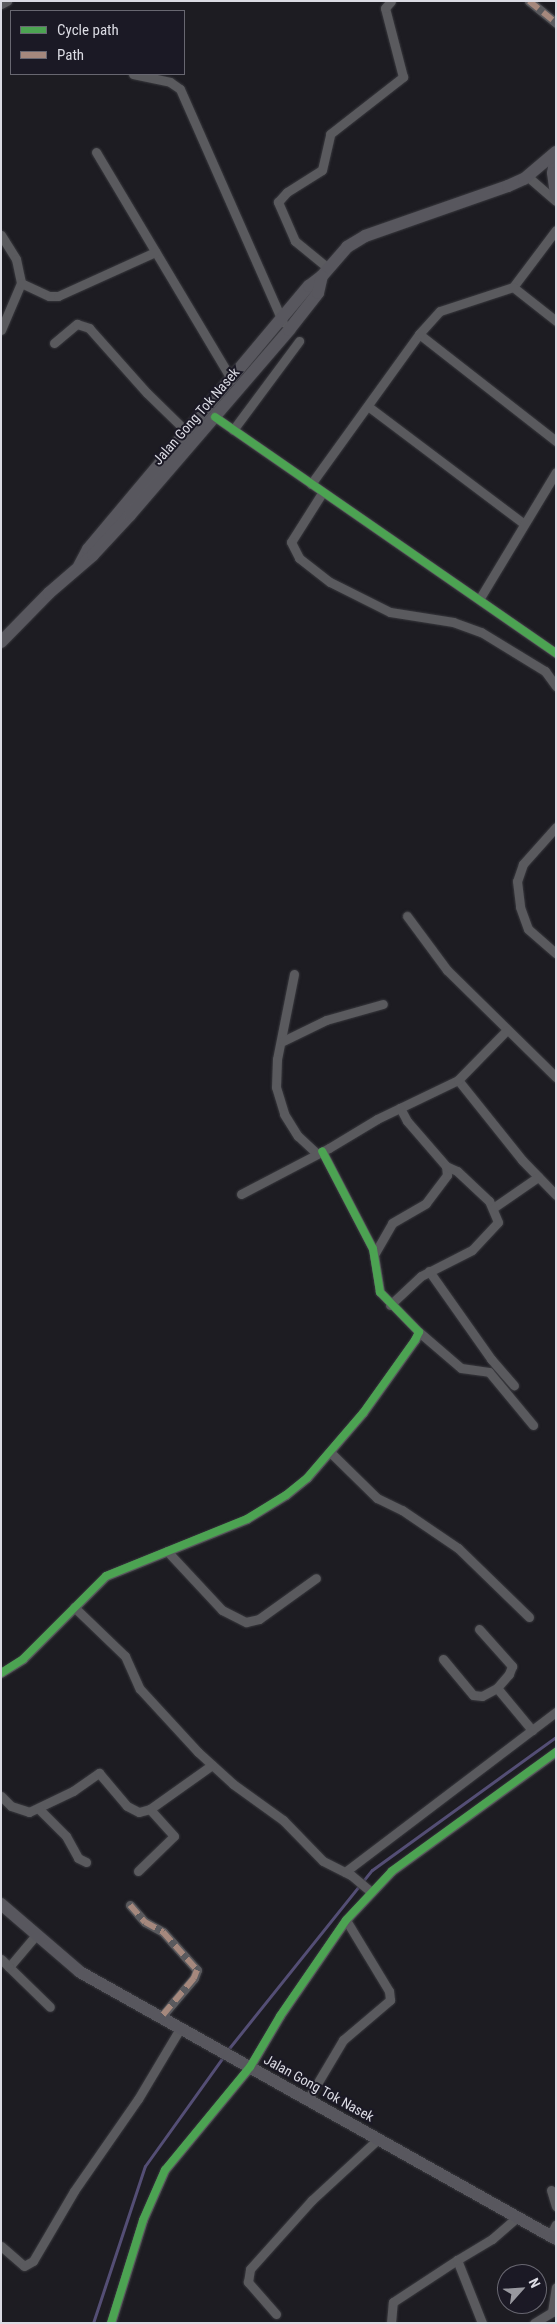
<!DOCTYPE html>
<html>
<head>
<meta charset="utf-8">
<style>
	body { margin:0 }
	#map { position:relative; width:557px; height:2324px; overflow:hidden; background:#1d1c22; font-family:"Roboto Condensed",sans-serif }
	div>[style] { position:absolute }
	.stream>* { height:3px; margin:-1.5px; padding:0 1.5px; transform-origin:1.5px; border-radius:1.5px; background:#544e75 }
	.roads { filter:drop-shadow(0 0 1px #39393e) drop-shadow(0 0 1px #39393e) }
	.street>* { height:9px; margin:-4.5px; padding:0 4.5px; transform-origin:4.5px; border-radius:4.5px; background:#5a5a5e }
	.secondary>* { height:12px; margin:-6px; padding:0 6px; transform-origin:6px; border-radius:6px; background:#58575e }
	.quiet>* { height:6px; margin-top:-3px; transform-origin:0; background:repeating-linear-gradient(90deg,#a5887d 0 12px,transparent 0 18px) }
	.cycleway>* { height:8px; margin:-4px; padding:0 4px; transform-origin:4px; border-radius:4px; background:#4ca352 }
	span { translate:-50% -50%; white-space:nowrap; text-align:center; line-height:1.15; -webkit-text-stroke:4px #1b1925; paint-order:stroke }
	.street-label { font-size:14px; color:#dbdbe3 }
	.frame { position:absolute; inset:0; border:2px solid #dbdbe3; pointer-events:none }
	.legend { position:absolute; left:10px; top:10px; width:175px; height:65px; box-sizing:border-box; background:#1b1925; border:1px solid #686771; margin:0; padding:6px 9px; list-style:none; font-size:15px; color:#dbdbe3 }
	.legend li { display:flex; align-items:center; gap:10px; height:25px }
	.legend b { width:25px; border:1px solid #686771 }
	.north { position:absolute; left:497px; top:2264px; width:50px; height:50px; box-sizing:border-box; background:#1b1925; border:1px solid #686771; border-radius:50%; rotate:64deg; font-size:14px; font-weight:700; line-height:20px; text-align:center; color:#dbdbe3 }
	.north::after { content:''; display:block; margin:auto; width:18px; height:22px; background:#98989f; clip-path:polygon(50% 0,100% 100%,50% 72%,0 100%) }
</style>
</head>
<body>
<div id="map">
	<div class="stream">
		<div style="left:226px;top:2052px;width:233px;rotate:-51.3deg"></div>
		<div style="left:372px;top:1870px;width:227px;rotate:-35.9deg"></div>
		<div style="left:93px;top:2323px;width:165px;rotate:-71.7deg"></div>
		<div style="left:145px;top:2166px;width:134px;rotate:-54.4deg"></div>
	</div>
	<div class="roads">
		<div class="street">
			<div style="left:529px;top:1px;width:35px;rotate:39deg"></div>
			<div style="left:1px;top:4px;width:7px;rotate:-27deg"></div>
			<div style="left:133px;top:74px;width:38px;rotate:12deg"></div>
			<div style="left:170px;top:82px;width:12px;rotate:35deg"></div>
			<div style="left:180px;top:89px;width:255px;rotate:66.2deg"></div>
			<div style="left:96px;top:152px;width:265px;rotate:59.2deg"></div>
			<div style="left:527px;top:176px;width:38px;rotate:41deg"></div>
			<div style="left:1px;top:235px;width:28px;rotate:58deg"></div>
			<div style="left:16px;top:259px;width:25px;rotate:78deg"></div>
			<div style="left:21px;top:283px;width:51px;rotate:113.1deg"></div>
			<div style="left:328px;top:268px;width:43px;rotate:-140.7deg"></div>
			<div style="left:295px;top:241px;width:43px;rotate:-113.6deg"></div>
			<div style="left:278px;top:202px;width:13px;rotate:-48deg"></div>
			<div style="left:287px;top:192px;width:41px;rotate:-32.2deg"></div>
			<div style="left:322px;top:170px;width:37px;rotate:-77deg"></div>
			<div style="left:330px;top:134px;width:93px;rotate:-38deg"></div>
			<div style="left:403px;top:77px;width:71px;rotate:-104.6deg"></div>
			<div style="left:385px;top:8px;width:9px;rotate:-49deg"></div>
			<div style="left:21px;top:283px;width:31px;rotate:25deg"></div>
			<div style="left:49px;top:296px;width:9px"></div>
			<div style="left:58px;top:296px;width:107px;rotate:-24.4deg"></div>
			<div style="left:513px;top:287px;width:71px;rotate:-53deg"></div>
			<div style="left:419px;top:334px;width:174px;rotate:38deg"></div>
			<div style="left:54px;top:343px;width:30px;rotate:-40deg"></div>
			<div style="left:77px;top:324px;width:13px;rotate:18deg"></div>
			<div style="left:89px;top:328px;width:87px;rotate:48.3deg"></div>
			<div style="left:147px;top:393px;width:56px;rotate:44.3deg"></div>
			<div style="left:369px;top:407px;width:194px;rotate:37deg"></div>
			<div style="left:215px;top:417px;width:415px;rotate:34.7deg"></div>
			<div style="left:233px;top:430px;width:111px;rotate:-53.4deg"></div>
			<div style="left:311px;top:484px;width:185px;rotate:-54.2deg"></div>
			<div style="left:419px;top:334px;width:31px;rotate:-48deg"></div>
			<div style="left:440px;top:311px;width:77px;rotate:-18.2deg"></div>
			<div style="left:513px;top:287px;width:55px;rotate:38.3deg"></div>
			<div style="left:322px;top:493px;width:58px;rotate:122.3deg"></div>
			<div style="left:291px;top:542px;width:18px;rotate:63deg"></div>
			<div style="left:299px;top:558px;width:39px;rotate:38deg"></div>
			<div style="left:330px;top:582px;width:67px;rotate:26.6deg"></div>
			<div style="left:390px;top:612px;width:64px;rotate:9deg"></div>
			<div style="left:453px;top:622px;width:30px;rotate:20deg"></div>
			<div style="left:481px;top:632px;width:75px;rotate:31.4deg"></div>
			<div style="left:545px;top:671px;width:19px;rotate:54deg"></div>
			<div style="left:480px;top:598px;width:147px;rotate:-58.9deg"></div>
			<div style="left:556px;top:827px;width:50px;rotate:131.7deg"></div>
			<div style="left:523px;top:864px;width:18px;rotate:109deg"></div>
			<div style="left:517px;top:881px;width:26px;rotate:83deg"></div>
			<div style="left:520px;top:907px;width:23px;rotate:70deg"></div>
			<div style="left:528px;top:929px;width:37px;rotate:41deg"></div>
			<div style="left:407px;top:916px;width:67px;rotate:53.5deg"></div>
			<div style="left:447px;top:970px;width:153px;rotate:44.5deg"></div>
			<div style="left:294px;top:974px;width:87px;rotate:101.3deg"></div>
			<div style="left:277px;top:1059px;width:28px;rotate:92deg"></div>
			<div style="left:276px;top:1087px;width:28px;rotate:73deg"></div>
			<div style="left:284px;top:1114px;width:26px;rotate:58deg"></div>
			<div style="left:298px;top:1136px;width:25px;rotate:43deg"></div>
			<div style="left:283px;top:1041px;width:48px;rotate:-26deg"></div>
			<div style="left:326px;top:1020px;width:59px;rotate:-15.7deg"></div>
			<div style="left:458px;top:1080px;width:102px;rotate:51.3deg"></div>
			<div style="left:522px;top:1160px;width:49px;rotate:45.8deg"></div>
			<div style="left:241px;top:1194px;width:99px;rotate:-27.6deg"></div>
			<div style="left:329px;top:1148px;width:56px;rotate:-31.1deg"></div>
			<div style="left:377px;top:1119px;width:90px;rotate:-25.7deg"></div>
			<div style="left:458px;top:1080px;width:69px;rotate:-45.6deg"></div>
			<div style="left:493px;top:1208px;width:55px;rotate:-34.6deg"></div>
			<div style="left:375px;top:1253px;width:34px;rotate:-60deg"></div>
			<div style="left:392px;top:1223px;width:39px;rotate:-30deg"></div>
			<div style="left:426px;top:1203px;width:35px;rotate:-53deg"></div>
			<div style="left:447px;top:1175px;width:9px;rotate:-96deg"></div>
			<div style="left:446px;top:1166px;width:60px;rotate:-130.9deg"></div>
			<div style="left:407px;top:1121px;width:15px;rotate:-118deg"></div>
			<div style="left:429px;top:1271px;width:108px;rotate:54.8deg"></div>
			<div style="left:491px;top:1359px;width:35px;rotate:49deg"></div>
			<div style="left:390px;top:1305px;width:42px;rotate:-43.1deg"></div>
			<div style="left:421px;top:1276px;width:57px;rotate:-27deg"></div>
			<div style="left:472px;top:1250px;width:38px;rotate:-47deg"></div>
			<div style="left:498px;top:1222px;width:23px;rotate:-113deg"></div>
			<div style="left:489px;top:1201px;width:44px;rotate:-136.8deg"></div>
			<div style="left:457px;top:1171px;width:12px;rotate:-156deg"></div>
			<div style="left:419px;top:1332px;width:55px;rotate:40.6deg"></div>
			<div style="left:461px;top:1368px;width:28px;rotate:8deg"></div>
			<div style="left:489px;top:1372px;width:69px;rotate:50.3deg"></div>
			<div style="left:330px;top:1452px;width:66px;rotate:44.4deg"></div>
			<div style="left:377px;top:1498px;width:28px;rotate:26deg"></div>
			<div style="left:402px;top:1510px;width:68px;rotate:34.2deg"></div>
			<div style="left:458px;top:1548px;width:99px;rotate:44.2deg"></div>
			<div style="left:167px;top:1551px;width:81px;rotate:47deg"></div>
			<div style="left:222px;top:1610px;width:27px;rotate:27deg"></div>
			<div style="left:246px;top:1622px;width:13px;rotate:-13deg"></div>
			<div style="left:259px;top:1619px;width:70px;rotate:-35.7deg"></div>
			<div style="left:74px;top:1607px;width:71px;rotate:43.9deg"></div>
			<div style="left:125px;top:1656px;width:36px;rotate:66deg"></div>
			<div style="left:140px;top:1689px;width:86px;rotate:47.4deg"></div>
			<div style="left:198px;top:1752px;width:47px;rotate:42.4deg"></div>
			<div style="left:233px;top:1784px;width:62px;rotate:35.8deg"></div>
			<div style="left:283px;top:1820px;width:57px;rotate:45.7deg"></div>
			<div style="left:323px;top:1861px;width:31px;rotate:27deg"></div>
			<div style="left:351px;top:1875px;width:26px;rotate:40deg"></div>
			<div style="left:479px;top:1629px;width:50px;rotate:48.3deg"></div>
			<div style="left:512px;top:1666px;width:9px;rotate:111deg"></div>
			<div style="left:509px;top:1674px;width:18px;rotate:131deg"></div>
			<div style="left:443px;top:1659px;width:47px;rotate:50.2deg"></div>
			<div style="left:473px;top:1695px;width:9px;rotate:6deg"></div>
			<div style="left:482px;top:1696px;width:17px;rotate:-28deg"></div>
			<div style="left:497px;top:1688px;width:55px;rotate:50.2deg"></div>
			<div style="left:1px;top:1673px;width:26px;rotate:-32deg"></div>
			<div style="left:23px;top:1659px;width:117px;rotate:-45deg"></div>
			<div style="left:106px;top:1576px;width:152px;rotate:-22deg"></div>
			<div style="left:247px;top:1519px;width:46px;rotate:-31.6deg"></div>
			<div style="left:286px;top:1495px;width:27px;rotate:-39deg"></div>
			<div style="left:307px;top:1478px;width:86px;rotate:-49.3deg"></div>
			<div style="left:363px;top:1413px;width:90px;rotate:-54.5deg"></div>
			<div style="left:415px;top:1340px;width:9px;rotate:-63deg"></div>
			<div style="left:419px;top:1332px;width:56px;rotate:-134.3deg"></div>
			<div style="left:380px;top:1292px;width:44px;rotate:-99.2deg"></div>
			<div style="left:373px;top:1249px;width:110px;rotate:-117.5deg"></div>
			<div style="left:1px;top:1796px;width:14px;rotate:45deg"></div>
			<div style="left:11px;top:1806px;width:19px;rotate:18deg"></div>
			<div style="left:29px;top:1812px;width:49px;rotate:-25.5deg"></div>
			<div style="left:73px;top:1791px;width:32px;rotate:-35deg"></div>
			<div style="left:99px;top:1773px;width:43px;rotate:49.7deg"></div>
			<div style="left:127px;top:1806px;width:13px;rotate:27deg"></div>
			<div style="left:139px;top:1812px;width:11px;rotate:-15deg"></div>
			<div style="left:150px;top:1809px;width:76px;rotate:-35.4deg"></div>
			<div style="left:39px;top:1809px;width:38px;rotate:45deg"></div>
			<div style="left:66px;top:1836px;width:25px;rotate:61deg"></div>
			<div style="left:78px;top:1858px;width:9px;rotate:27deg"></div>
			<div style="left:138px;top:1871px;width:50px;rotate:-44.2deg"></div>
			<div style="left:174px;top:1836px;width:36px;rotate:-132deg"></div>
			<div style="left:345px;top:1872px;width:265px;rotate:-37.2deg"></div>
			<div style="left:130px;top:1905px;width:23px;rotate:49deg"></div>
			<div style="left:145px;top:1922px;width:21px;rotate:29deg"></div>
			<div style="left:163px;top:1932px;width:51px;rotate:48.2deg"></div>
			<div style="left:197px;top:1970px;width:9px;rotate:111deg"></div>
			<div style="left:194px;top:1978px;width:51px;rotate:130.2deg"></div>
			<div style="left:36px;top:1935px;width:42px;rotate:130.2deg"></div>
			<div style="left:9px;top:1967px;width:57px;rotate:44.3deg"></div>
			<div style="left:1px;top:1959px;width:11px;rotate:45deg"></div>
			<div style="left:308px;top:2099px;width:69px;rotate:-59.3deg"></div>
			<div style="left:343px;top:2040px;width:62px;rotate:-40.4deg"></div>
			<div style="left:390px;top:2000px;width:9px;rotate:-96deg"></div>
			<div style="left:389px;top:1991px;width:83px;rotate:-121.2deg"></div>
			<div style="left:551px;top:2190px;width:17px;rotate:73deg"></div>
			<div style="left:550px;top:2236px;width:13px;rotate:-63deg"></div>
			<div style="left:1px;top:2246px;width:30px;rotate:41deg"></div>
			<div style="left:24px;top:2266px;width:10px;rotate:-29deg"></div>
			<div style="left:33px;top:2261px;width:81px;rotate:-59.6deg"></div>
			<div style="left:74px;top:2191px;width:112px;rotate:-55.2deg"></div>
			<div style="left:138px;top:2099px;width:84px;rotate:-59.2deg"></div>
			<div style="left:276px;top:2314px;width:43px;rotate:-131.2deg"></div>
			<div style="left:248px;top:2282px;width:13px;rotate:-81deg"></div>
			<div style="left:250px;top:2269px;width:93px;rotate:-48.1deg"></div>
			<div style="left:312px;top:2200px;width:90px;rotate:-42.7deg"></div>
			<div style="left:111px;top:2323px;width:108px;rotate:-72.7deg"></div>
			<div style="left:143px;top:2220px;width:55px;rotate:-66.3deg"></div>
			<div style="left:165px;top:2170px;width:134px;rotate:-50.5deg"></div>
			<div style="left:250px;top:2067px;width:59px;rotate:-59.5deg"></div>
			<div style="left:280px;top:2016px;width:116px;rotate:-55.5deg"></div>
			<div style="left:346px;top:1920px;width:67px;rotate:-46.8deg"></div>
			<div style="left:392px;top:1871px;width:203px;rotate:-36deg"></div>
			<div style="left:391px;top:2323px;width:21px;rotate:-85deg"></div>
			<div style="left:393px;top:2302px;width:77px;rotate:-33.3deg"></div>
			<div style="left:482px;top:2323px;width:68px;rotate:-111.6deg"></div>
			<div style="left:457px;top:2260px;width:41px;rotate:-31deg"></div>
			<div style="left:492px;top:2239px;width:32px;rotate:-41deg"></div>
			<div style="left:534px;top:2323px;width:21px;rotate:-31deg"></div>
			<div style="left:552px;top:2312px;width:25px;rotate:-81deg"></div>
		</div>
		<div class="secondary">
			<div style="left:556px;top:156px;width:17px;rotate:100deg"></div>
			<div style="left:553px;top:173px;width:22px;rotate:82deg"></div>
			<div style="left:79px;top:566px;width:19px;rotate:-62deg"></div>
			<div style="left:88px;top:549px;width:344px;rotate:-50deg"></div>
			<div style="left:309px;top:286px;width:16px;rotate:-38deg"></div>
			<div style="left:322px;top:276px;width:38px;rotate:-49deg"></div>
			<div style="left:347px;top:247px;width:21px;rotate:-31deg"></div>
			<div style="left:365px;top:236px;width:151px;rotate:-19.3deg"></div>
			<div style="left:508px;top:186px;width:17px;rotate:-24deg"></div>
			<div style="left:524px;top:179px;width:42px;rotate:-40.2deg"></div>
			<div style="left:1px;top:642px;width:69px;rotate:-45.6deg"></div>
			<div style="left:49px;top:593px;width:58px;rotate:-40.8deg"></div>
			<div style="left:93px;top:555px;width:54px;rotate:-47.2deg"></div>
			<div style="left:130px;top:515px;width:244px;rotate:-49.3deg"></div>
			<div style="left:289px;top:330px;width:47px;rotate:-51.9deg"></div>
			<div style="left:318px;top:293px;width:17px;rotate:-77deg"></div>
			<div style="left:1px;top:1904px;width:104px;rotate:40.7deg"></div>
			<div style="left:80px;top:1972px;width:546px;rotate:29.29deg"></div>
		</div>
	</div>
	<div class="quiet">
		<div style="left:529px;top:1px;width:35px;rotate:39deg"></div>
		<div style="left:130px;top:1905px;width:23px;rotate:49deg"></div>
		<div style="left:145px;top:1922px;width:21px;rotate:29deg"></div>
		<div style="left:163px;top:1932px;width:51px;rotate:48.2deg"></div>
		<div style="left:197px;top:1970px;width:9px;rotate:111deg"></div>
		<div style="left:194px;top:1978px;width:51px;rotate:130.2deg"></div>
	</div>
	<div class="cycleway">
		<div style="left:215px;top:417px;width:415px;rotate:34.7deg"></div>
		<div style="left:1px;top:1673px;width:26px;rotate:-32deg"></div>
		<div style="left:23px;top:1659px;width:117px;rotate:-45deg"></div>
		<div style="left:106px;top:1576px;width:152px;rotate:-22deg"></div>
		<div style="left:247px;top:1519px;width:46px;rotate:-31.6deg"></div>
		<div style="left:286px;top:1495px;width:27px;rotate:-39deg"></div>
		<div style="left:307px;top:1478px;width:86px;rotate:-49.3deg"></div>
		<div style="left:363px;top:1413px;width:90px;rotate:-54.5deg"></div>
		<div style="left:415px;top:1340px;width:9px;rotate:-63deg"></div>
		<div style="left:419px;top:1332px;width:56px;rotate:-134.3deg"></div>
		<div style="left:380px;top:1292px;width:44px;rotate:-99.2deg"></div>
		<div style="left:373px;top:1249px;width:110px;rotate:-117.5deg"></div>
		<div style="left:111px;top:2323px;width:108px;rotate:-72.7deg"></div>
		<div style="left:143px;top:2220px;width:55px;rotate:-66.3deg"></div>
		<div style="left:165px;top:2170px;width:134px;rotate:-50.5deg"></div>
		<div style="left:250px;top:2067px;width:59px;rotate:-59.5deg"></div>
		<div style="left:280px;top:2016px;width:116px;rotate:-55.5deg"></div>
		<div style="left:346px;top:1920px;width:67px;rotate:-46.8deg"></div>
		<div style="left:392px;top:1871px;width:203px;rotate:-36deg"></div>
	</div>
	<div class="street-label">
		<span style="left:196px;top:416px;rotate:-49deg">Jalan Gong Tok Nasek</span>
		<span style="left:319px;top:2088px;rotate:29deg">Jalan Gong Tok Nasek</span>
	</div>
	<div class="frame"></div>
	<ul class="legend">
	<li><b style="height:6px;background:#4ca352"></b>Cycle path</li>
	<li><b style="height:6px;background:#a5887d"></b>Path</li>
	</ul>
	<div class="north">N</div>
</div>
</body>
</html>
